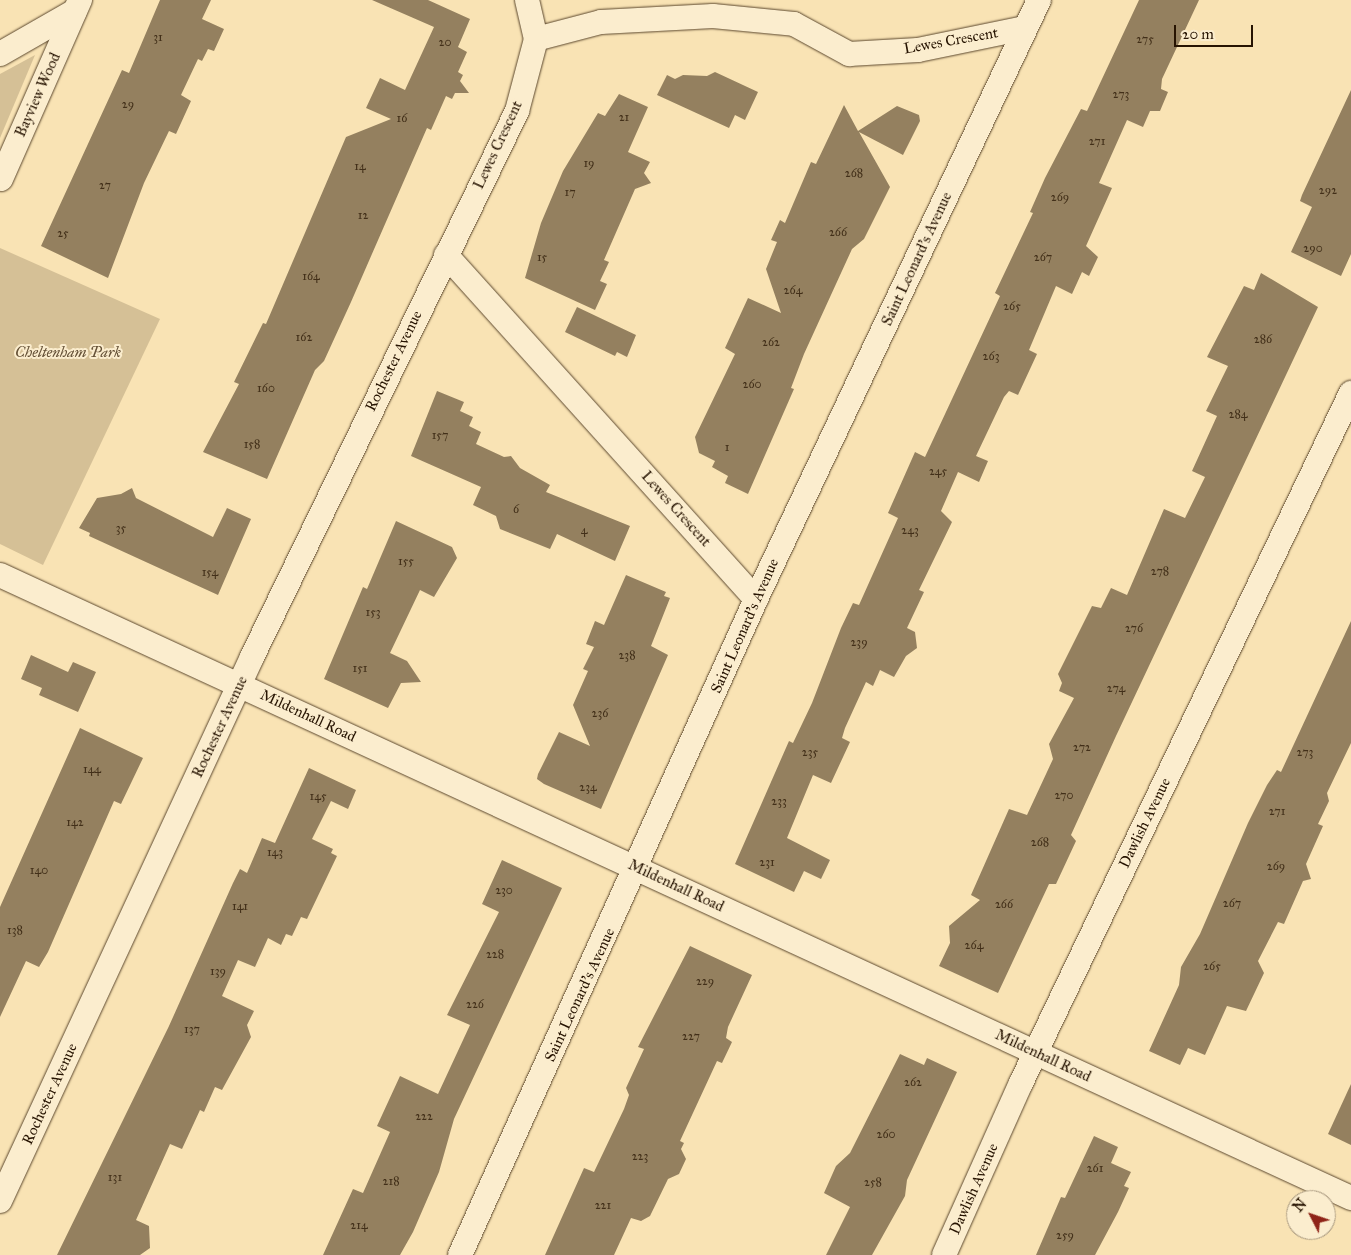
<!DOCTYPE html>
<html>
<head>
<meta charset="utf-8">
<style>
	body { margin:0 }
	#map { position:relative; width:1351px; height:1255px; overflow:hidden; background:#f9e3b4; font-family:"IM FELL Great Primer",serif }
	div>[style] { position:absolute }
	.green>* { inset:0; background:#d5c096 }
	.building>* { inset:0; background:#94805f }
	.roads { filter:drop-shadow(0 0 1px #5c482e) drop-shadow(0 0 1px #5c482e) }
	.minor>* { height:24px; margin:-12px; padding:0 12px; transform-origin:12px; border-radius:12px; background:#fbedce }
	span { translate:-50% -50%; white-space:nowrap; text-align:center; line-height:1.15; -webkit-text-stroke:4px #fbedce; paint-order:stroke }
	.number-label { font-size:12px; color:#422f19 }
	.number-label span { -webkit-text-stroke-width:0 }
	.street-label { font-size:15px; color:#271402 }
	.park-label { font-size:15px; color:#645036; font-style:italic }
	.north { position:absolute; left:1286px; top:1190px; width:50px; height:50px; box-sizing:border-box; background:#fbedce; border:1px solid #a6967c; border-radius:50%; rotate:311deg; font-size:14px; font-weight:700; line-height:20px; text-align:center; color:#271402 }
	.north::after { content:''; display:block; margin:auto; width:18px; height:22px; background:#8f2418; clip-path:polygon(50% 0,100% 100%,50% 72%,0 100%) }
	.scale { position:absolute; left:1174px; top:25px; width:79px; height:22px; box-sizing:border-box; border:2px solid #271402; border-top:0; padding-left:6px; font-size:15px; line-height:18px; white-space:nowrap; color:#271402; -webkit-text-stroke:4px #fbedce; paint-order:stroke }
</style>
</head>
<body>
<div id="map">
	<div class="green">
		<div style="clip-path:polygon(35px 55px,0 138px,0 74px)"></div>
		<div style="clip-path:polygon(0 248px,160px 319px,43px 565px,0 544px)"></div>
	</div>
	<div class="building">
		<div style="clip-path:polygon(160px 0,211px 0,202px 19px,224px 29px,214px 51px,208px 49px,202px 61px,198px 59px,181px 95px,191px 101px,176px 134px,169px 131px,144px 183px,108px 278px,41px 246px,122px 70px,129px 73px)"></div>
		<div style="clip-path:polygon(372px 0,428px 0,470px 19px,458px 47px,467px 52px,458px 72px,463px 75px,460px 81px,469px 93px,455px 93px,452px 99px,446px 96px,431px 130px,427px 128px,351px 302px,324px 361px,315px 370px,267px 479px,203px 452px,239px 384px,234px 382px,263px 323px,266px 324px,346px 137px,391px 119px,366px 108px,380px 78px,405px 90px,434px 27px)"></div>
		<div style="clip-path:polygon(1139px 0,1199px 0,1162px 79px,1161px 89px,1168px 92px,1160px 111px,1150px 111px,1143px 127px,1127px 120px,1099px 183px,1112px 188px,1086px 246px,1098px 257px,1089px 276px,1082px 272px,1072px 294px,1056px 286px,1029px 350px,1037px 354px,1018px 395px,1009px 391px,1004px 397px,976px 456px,988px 461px,979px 482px,958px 472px,941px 511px,952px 522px,919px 590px,924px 592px,907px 628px,915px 632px,917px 648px,906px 656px,894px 677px,880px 670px,873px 686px,866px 682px,845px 728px,842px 738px,850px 742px,831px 783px,813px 775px,787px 838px,830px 860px,821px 879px,804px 871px,794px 892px,735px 864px,789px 741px,793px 743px,812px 703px,841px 628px,853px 603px,859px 605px,898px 518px,888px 513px,915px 452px,925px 457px,1000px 296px,995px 293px,1033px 213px,1030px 212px,1045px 178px,1081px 109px,1087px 111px)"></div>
		<div style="clip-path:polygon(715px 72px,758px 92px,745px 120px,735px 115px,729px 128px,657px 95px,667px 75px,675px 79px,683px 75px,707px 76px)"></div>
		<div style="clip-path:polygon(1351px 90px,1351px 254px,1341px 276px,1291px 252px,1312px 207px,1300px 201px,1302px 195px)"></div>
		<div style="clip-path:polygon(619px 94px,648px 107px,628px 152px,650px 162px,644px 173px,651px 183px,635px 189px,604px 260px,609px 262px,600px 281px,607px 284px,595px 310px,525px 278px,541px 223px,563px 171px,598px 113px,605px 116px)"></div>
		<div style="clip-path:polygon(844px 105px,858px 131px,897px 106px,919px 115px,920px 121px,903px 155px,859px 132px,890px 187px,864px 239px,852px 249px,804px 354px,791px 388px,794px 389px,748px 494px,725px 483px,728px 476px,712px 467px,715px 461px,699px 453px,695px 437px,735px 354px,725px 348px,748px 298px,781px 313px,766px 269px,777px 242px,771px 240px,780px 220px,785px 223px,811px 162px,816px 164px)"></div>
		<div style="clip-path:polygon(1261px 273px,1318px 307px,1116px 736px,1071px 835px,1076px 841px,1056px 884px,1049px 884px,998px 993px,939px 966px,950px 943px,949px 926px,980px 900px,971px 895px,1009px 809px,1027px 815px,1053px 759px,1049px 744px,1074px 698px,1059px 691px,1062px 683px,1058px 674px,1092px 606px,1101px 608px,1111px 588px,1127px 595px,1164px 509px,1185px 518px,1205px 477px,1192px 471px,1217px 416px,1206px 411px,1228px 366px,1207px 357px,1244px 286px,1254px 290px)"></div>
		<div style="clip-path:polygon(577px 307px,636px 335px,627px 357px,617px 352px,615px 356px,565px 332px)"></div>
		<div style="clip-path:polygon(437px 391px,464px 402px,460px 411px,473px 417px,469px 426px,481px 432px,476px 444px,504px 457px,511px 456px,520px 468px,550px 485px,546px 492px,630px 526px,615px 561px,557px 534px,550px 549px,500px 529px,496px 516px,473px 505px,481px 487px,411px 456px)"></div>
		<div style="clip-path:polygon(132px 488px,136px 498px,213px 537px,227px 508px,251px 519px,218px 595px,89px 536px,90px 533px,79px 528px,97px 498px,121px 494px)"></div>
		<div style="clip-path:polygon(396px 521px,452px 547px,457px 558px,434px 597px,420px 590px,390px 653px,407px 661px,421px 682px,401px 683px,388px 708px,324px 679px,363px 587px,367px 589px)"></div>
		<div style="clip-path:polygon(626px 575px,666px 592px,664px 596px,670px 598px,651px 646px,668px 655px,601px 809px,544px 784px,537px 779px,538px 774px,559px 732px,590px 746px,573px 705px,588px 671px,583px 669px,594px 647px,586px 644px,595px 621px,604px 625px)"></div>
		<div style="clip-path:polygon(1351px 621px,1351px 743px,1327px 793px,1329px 801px,1318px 824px,1323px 826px,1306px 864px,1311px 879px,1303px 881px,1284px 924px,1278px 922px,1258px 961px,1264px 973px,1246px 1011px,1227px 1006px,1205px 1055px,1188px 1048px,1180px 1065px,1149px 1051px,1179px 985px,1181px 967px,1200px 934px,1248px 823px,1267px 785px,1277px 770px,1281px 772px)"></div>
		<div style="clip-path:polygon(31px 655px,68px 672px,73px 662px,96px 672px,78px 712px,39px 695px,42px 688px,21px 679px)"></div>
		<div style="clip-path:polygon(80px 728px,143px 758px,121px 804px,114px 801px,48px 952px,39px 967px,26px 961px,0 1017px,0 907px)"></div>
		<div style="clip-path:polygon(309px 768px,356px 790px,348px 809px,331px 801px,312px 839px,333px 849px,331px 853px,337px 856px,307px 919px,301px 917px,292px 936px,286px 934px,281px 945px,268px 938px,255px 967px,238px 960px,222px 996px,254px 1011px,247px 1025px,251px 1037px,222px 1090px,215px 1087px,204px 1112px,200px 1110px,182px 1149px,170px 1144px,136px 1220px,149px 1226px,150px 1248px,140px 1255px,57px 1255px,169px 1026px,233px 883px,240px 869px,247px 873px,262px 838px,275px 843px)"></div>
		<div style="clip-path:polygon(502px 860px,562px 888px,454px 1119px,439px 1172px,413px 1232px,400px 1255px,323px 1255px,353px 1189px,363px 1193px,390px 1132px,377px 1126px,400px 1076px,438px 1094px,470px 1025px,447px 1015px,499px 912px,482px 904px)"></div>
		<div style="clip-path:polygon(690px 946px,752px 975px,728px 1027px,726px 1038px,732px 1042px,722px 1063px,717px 1061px,680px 1141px,684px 1143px,681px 1149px,686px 1159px,679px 1174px,668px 1179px,650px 1216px,641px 1221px,631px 1218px,614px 1255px,545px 1255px,584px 1168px,594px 1172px,624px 1109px,629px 1095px,626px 1088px,644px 1049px,638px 1047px)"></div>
		<div style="clip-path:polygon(900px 1054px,924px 1065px,927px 1058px,957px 1072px,907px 1180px,905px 1196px,872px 1255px,826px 1255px,850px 1207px,824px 1193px,836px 1166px,850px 1153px)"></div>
		<div style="clip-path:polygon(1351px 1084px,1351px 1145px,1328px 1134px)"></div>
		<div style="clip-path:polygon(1094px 1136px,1118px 1147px,1111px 1163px,1131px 1172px,1124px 1186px,1129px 1188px,1118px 1212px,1095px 1255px,1036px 1255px,1061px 1197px,1065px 1198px)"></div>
	</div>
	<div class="roads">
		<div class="minor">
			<div style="left:536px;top:39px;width:67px;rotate:-14.7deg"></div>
			<div style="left:601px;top:22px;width:112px;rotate:-3.1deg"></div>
			<div style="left:713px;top:16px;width:81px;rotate:5.6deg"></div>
			<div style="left:794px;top:24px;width:63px;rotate:28.6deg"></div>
			<div style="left:849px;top:54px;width:69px;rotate:-3.3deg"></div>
			<div style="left:918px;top:50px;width:109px;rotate:-11.6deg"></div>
			<div style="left:0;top:54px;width:86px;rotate:-29.8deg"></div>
			<div style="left:1px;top:179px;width:196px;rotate:-66.2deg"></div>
			<div style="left:446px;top:255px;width:463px;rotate:48deg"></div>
			<div style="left:0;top:575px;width:1488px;rotate:24.76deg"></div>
			<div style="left:0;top:1201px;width:600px;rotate:-65.14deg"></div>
			<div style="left:252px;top:657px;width:607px;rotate:-64.11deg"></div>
			<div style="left:517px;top:111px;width:74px;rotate:-75.2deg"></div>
			<div style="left:536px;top:39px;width:40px;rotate:-103deg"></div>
			<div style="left:460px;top:1255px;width:720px;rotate:-65.71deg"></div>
			<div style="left:756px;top:599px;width:662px;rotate:-64.71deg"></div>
			<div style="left:944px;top:1255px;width:188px;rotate:-65.9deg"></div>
			<div style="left:1021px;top:1083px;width:765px;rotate:-64.44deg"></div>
		</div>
	</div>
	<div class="number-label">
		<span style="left:158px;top:38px">31</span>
		<span style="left:1145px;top:40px">275</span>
		<span style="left:445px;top:43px">20</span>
		<span style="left:1121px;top:95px">273</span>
		<span style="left:128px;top:105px">29</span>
		<span style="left:624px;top:118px">21</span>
		<span style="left:402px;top:119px">16</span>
		<span style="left:1097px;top:142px">271</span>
		<span style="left:589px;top:164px">19</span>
		<span style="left:360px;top:167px">14</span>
		<span style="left:854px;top:174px">268</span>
		<span style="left:105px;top:186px">27</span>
		<span style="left:1328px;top:191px">292</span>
		<span style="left:570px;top:193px">17</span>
		<span style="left:1060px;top:198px">269</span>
		<span style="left:363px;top:216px">12</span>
		<span style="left:838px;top:233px">266</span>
		<span style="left:63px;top:234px">25</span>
		<span style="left:1313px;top:249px">290</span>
		<span style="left:542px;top:258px">15</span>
		<span style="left:1043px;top:258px">267</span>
		<span style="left:311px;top:277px">164</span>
		<span style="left:793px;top:291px">264</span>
		<span style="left:1012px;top:307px">265</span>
		<span style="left:304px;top:338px">162</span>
		<span style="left:1263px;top:340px">286</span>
		<span style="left:771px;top:343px">262</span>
		<span style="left:991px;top:357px">263</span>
		<span style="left:752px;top:385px">260</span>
		<span style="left:266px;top:389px">160</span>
		<span style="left:1238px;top:415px">284</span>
		<span style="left:440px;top:436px">157</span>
		<span style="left:252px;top:445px">158</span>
		<span style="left:727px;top:448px">1</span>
		<span style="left:938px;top:472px">245</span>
		<span style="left:516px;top:510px">6</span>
		<span style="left:121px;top:529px">35</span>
		<span style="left:584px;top:531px">4</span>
		<span style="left:910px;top:531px">243</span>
		<span style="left:406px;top:562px">155</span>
		<span style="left:1160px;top:572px">278</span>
		<span style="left:210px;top:573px">154</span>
		<span style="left:373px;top:613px">153</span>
		<span style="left:1134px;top:629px">276</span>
		<span style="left:859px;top:643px">239</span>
		<span style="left:627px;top:656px">238</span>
		<span style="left:360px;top:669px">151</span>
		<span style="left:1116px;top:689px">274</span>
		<span style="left:600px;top:714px">236</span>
		<span style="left:1082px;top:748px">272</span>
		<span style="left:810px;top:753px">235</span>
		<span style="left:1305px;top:753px">273</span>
		<span style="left:92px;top:770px">144</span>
		<span style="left:588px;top:788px">234</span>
		<span style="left:1064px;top:796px">270</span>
		<span style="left:318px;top:797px">145</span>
		<span style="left:779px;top:802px">233</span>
		<span style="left:1277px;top:812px">271</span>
		<span style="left:75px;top:823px">142</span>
		<span style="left:1040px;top:843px">268</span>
		<span style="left:275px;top:853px">143</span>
		<span style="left:767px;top:863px">231</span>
		<span style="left:1276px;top:867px">269</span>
		<span style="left:39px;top:871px">140</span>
		<span style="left:504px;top:891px">230</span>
		<span style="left:1232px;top:904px">267</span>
		<span style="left:1004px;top:905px">266</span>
		<span style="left:240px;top:907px">141</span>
		<span style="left:15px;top:931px">138</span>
		<span style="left:974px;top:946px">264</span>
		<span style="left:495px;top:955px">228</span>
		<span style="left:1212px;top:967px">265</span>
		<span style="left:218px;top:972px">139</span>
		<span style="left:705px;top:982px">229</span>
		<span style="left:475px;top:1005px">226</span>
		<span style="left:192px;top:1030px">137</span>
		<span style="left:691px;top:1037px">227</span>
		<span style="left:913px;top:1083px">262</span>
		<span style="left:424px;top:1117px">222</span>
		<span style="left:886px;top:1135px">260</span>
		<span style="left:640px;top:1157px">223</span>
		<span style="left:1095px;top:1169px">261</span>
		<span style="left:115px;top:1178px">131</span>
		<span style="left:391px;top:1182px">218</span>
		<span style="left:873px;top:1183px">258</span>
		<span style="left:603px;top:1206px">221</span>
		<span style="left:359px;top:1226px">214</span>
		<span style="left:1065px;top:1236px">259</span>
	</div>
	<div class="street-label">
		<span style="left:951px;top:41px;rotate:-10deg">Lewes Crescent</span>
		<span style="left:38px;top:95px;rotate:-66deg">Bayview Wood</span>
		<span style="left:498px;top:145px;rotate:-65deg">Lewes Crescent</span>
		<span style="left:917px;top:259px;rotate:-65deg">Saint Leonard's Avenue</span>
		<span style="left:394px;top:361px;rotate:-64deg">Rochester Avenue</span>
		<span style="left:676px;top:509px;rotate:48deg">Lewes Crescent</span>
		<span style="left:745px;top:626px;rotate:-66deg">Saint Leonard's Avenue</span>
		<span style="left:308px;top:716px;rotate:25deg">Mildenhall Road</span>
		<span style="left:220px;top:727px;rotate:-65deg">Rochester Avenue</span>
		<span style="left:1145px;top:823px;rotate:-64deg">Dawlish Avenue</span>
		<span style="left:676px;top:886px;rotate:25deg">Mildenhall Road</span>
		<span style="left:580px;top:995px;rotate:-65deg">Saint Leonard's Avenue</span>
		<span style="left:1043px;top:1056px;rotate:25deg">Mildenhall Road</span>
		<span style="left:50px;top:1094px;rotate:-65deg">Rochester Avenue</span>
		<span style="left:974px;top:1189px;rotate:-66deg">Dawlish Avenue</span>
	</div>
	<div class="park-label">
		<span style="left:68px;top:353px">Cheltenham Park</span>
	</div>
	<div class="north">N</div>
	<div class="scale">20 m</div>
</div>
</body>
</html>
